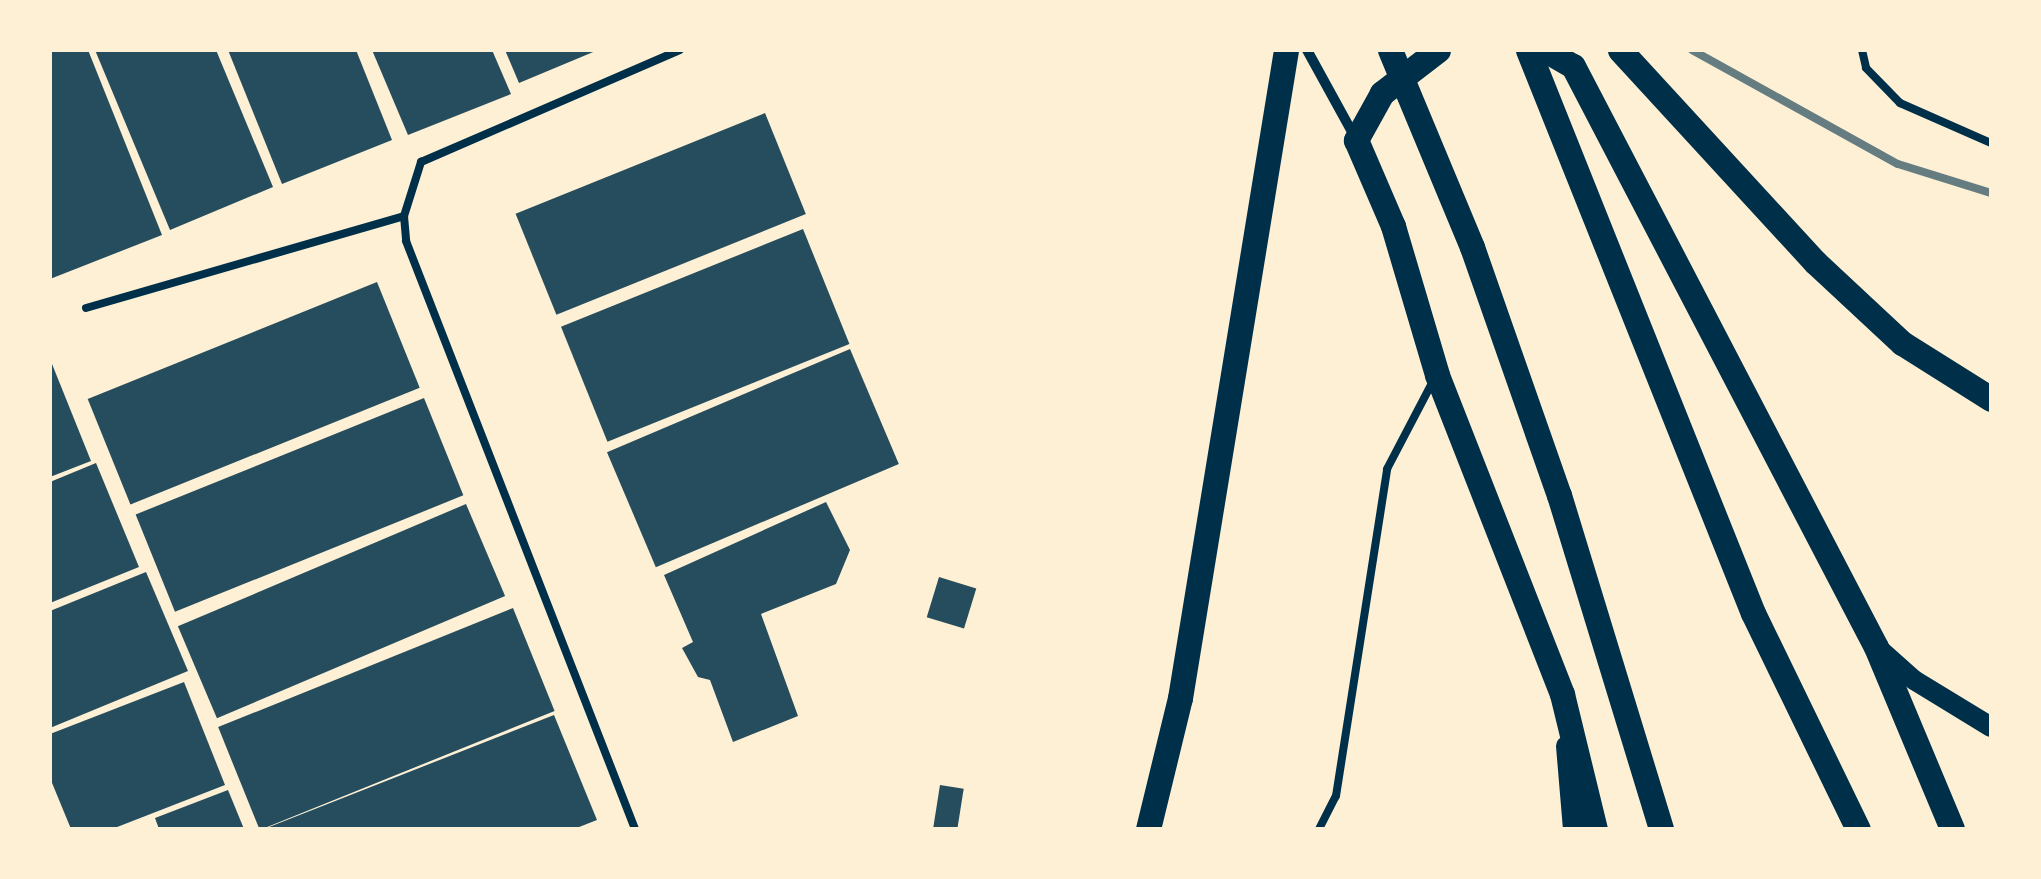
<!DOCTYPE html>
<html>
<head>
<meta charset="utf-8">
<style>
	body { margin:0 }
	#map { position:relative; width:2041px; height:879px; overflow:hidden; background:#fdf0d5; font-family:"Nunito Sans",sans-serif }
	div>[style] { position:absolute }
	.building>* { inset:0; background:#264d5e; transform-origin:0 0 }
	.service>* { height:8px; margin:-4px; padding:0 4px; transform-origin:4px; border-radius:4px; background:#003049 }
	.minor>* { height:10px; margin:-5px; padding:0 5px; transform-origin:5px; border-radius:5px; background:#003049 }
	.secondary>* { height:20px; margin:-10px; padding:0 10px; transform-origin:10px; border-radius:10px; background:#003049 }
	.primary>* { height:25px; margin:-12.5px; padding:0 12.5px; transform-origin:12.5px; border-radius:12.5px; background:#003049 }
	.rail>* { height:8px; margin:-4px; padding:0 4px; transform-origin:4px; border-radius:4px; background:#657d81 }
	span { translate:-50% -50%; white-space:nowrap; text-align:center; line-height:1.15; -webkit-text-stroke:8px #fdf0d5; paint-order:stroke }
	.frame { position:absolute; inset:0; border:52px solid #fdf0d5; pointer-events:none }
</style>
</head>
<body>
<div id="map">
	<div class="building">
		<div style="clip-path:polygon(50px 50px,88px 50px,162px 235px,50px 279px)"></div>
		<div style="clip-path:polygon(95px 50px,216px 50px,273px 187px,170px 230px)"></div>
		<div style="clip-path:polygon(228px 50px,356px 50px,392px 140px,282px 184px)"></div>
		<div style="clip-path:polygon(372px 50px,492px 50px,511px 94px,408px 135px)"></div>
		<div style="clip-path:polygon(505px 50px,598px 50px,519px 83px)"></div>
		<div style="left:765px;top:113px;width:109px;height:269px;rotate:68deg"></div>
		<div style="left:803px;top:229px;width:124px;height:261px;rotate:68deg"></div>
		<div style="left:377px;top:282px;width:114px;height:312px;rotate:68deg"></div>
		<div style="left:850px;top:349px;width:125px;height:264px;rotate:67deg"></div>
		<div style="clip-path:polygon(50px 359px,91px 461px,50px 477px)"></div>
		<div style="left:424px;top:398px;width:105px;height:311px;rotate:68deg"></div>
		<div style="clip-path:polygon(96px 463px,139px 567px,50px 603px,50px 482px)"></div>
		<div style="clip-path:polygon(826px 502px,850px 550px,836px 584px,761px 614px,798px 716px,733px 742px,710px 680px,698px 677px,682px 648px,693px 642px,664px 575px)"></div>
		<div style="left:466px;top:504px;width:100px;height:313px;rotate:67deg"></div>
		<div style="clip-path:polygon(146px 572px,188px 671px,50px 728px,50px 611px)"></div>
		<div style="left:939px;top:577px;width:39px;height:42px;rotate:17deg"></div>
		<div style="left:513px;top:608px;width:111px;height:318px;rotate:68deg"></div>
		<div style="clip-path:polygon(184px 682px,225px 785px,112px 829px,71px 829px,50px 778px,50px 734px)"></div>
		<div style="clip-path:polygon(554px 715px,597px 820px,574px 829px,264px 829px)"></div>
		<div style="left:940px;top:785px;width:24px;height:45px;rotate:9deg"></div>
		<div style="clip-path:polygon(228px 790px,244px 829px,159px 829px,155px 818px)"></div>
	</div>
	<div class="service">
		<div style="left:1862px;top:50px;width:18px;rotate:77deg"></div>
		<div style="left:1866px;top:68px;width:49px;rotate:45.8deg"></div>
		<div style="left:1900px;top:103px;width:99px;rotate:23.7deg"></div>
		<div style="left:404px;top:216px;width:25px;rotate:85deg"></div>
		<div style="left:406px;top:241px;width:631px;rotate:68.72deg"></div>
		<div style="left:86px;top:308px;width:331px;rotate:-16.1deg"></div>
		<div style="left:404px;top:216px;width:57px;rotate:-72.5deg"></div>
		<div style="left:421px;top:162px;width:282px;rotate:-23.4deg"></div>
		<div style="left:1319px;top:829px;width:37px;rotate:-63deg"></div>
		<div style="left:1336px;top:796px;width:331px;rotate:-81.1deg"></div>
		<div style="left:1387px;top:469px;width:97px;rotate:-62.4deg"></div>
	</div>
	<div class="minor">
		<div style="left:1307px;top:50px;width:102px;rotate:61.2deg"></div>
	</div>
	<div class="secondary">
		<div style="left:1878px;top:648px;width:48px;rotate:41.6deg"></div>
		<div style="left:1914px;top:680px;width:90px;rotate:31.4deg"></div>
		<div style="left:1566px;top:746px;width:83px;rotate:85.2deg"></div>
	</div>
	<div class="primary">
		<div style="left:1390px;top:50px;width:213px;rotate:67.4deg"></div>
		<div style="left:1472px;top:247px;width:263px;rotate:70.7deg"></div>
		<div style="left:1559px;top:495px;width:349px;rotate:73deg"></div>
		<div style="left:1438px;top:50px;width:71px;rotate:142.5deg"></div>
		<div style="left:1382px;top:93px;width:54px;rotate:119deg"></div>
		<div style="left:1356px;top:140px;width:94px;rotate:66.7deg"></div>
		<div style="left:1393px;top:226px;width:155px;rotate:73.5deg"></div>
		<div style="left:1437px;top:375px;width:343px;rotate:68.6deg"></div>
		<div style="left:1562px;top:694px;width:139px;rotate:76.3deg"></div>
		<div style="left:1528px;top:50px;width:606px;rotate:68.22deg"></div>
		<div style="left:1753px;top:613px;width:240px;rotate:64.1deg"></div>
		<div style="left:1545px;top:50px;width:32px;rotate:30deg"></div>
		<div style="left:1573px;top:66px;width:655px;rotate:62.46deg"></div>
		<div style="left:1876px;top:647px;width:197px;rotate:67.3deg"></div>
		<div style="left:1620px;top:50px;width:288px;rotate:47.4deg"></div>
		<div style="left:1815px;top:262px;width:119px;rotate:43deg"></div>
		<div style="left:1902px;top:343px;width:105px;rotate:32.2deg"></div>
		<div style="left:1148px;top:829px;width:135px;rotate:-76.3deg"></div>
		<div style="left:1180px;top:698px;width:657px;rotate:-80.71deg"></div>
	</div>
	<div class="rail">
		<div style="left:1692px;top:50px;width:235px;rotate:29deg"></div>
		<div style="left:1898px;top:164px;width:97px;rotate:17.3deg"></div>
	</div>
	<div class="frame"></div>
</div>
</body>
</html>
